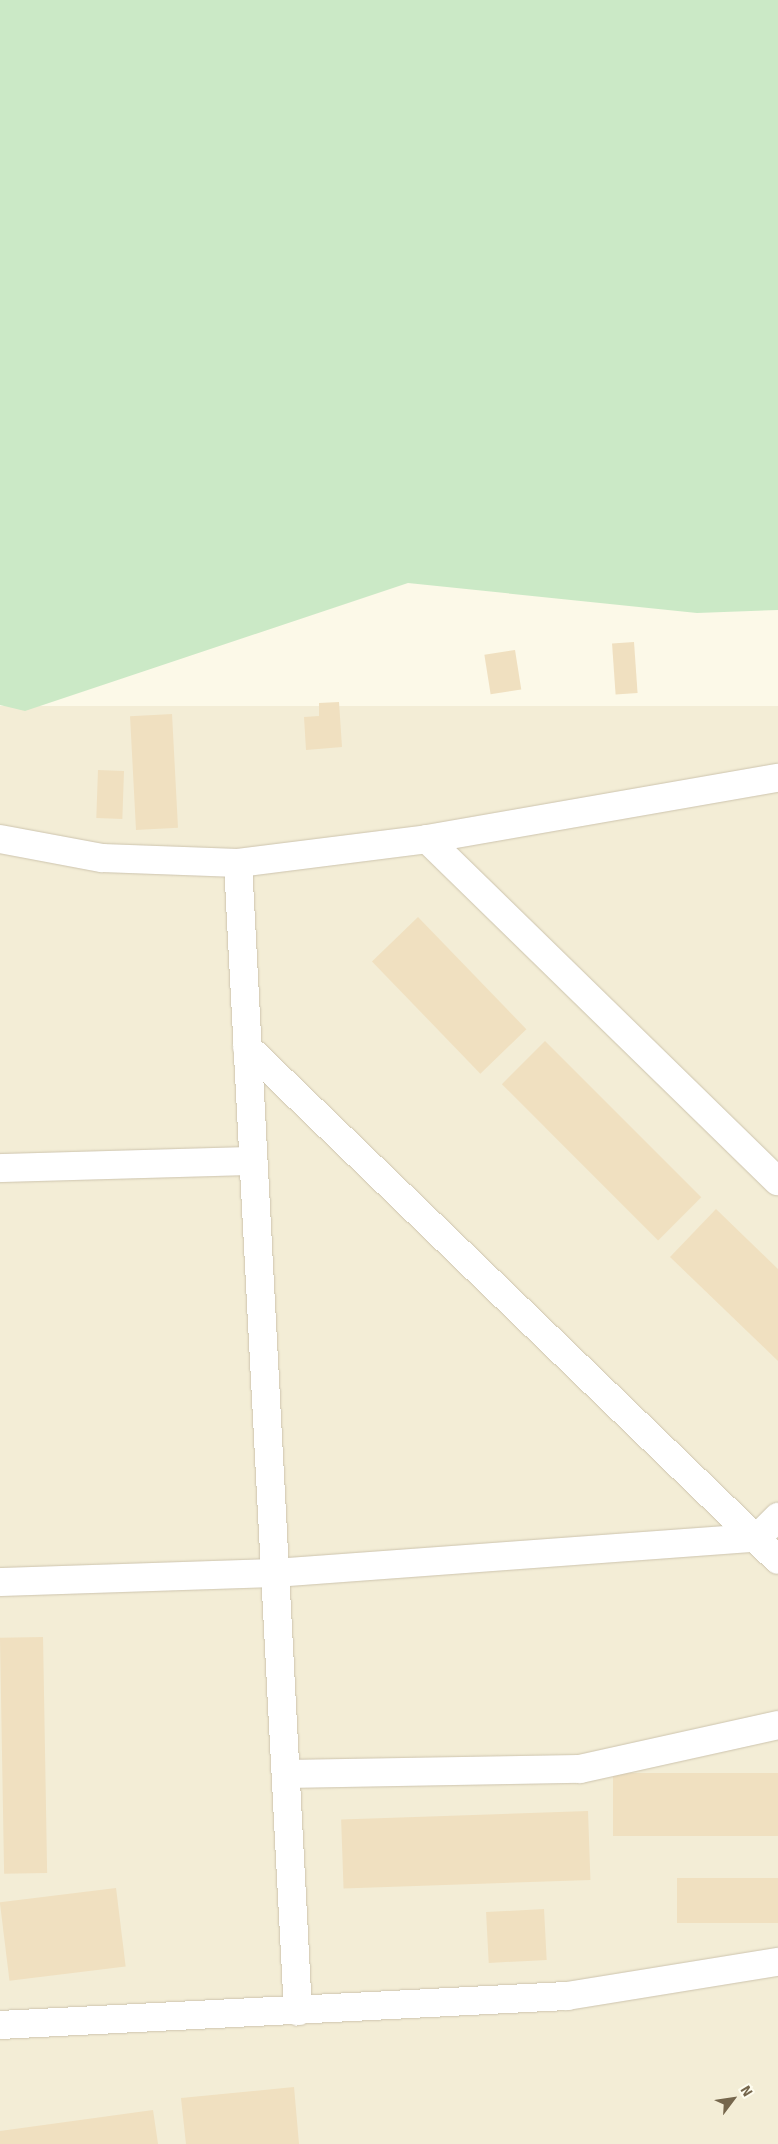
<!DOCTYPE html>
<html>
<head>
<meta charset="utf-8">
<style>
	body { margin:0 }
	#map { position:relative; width:778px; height:2144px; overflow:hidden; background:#fcf9e8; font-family:Signika,sans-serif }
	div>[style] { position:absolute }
	.residential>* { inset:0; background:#f3edd6; transform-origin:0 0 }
	.green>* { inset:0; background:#cbe9c6 }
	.building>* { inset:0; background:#f0e0c0; transform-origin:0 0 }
	.roads { filter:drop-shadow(0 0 1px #cdc4ae) drop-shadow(0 0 1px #cdc4ae) }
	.street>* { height:28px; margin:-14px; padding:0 14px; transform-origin:14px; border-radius:14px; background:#fff }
	.secondary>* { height:28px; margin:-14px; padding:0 14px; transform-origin:14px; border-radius:14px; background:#fff }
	span { translate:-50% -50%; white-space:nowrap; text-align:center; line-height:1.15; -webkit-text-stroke:4px #fefcee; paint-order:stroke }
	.north { position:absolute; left:708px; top:2074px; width:50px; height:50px; -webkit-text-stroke:4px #fefcee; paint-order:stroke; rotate:59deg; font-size:14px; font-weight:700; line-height:20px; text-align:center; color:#75664c }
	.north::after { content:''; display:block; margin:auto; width:18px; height:22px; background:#75664c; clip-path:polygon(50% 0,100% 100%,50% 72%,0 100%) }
</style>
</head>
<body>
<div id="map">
	<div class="residential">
		<div style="left:778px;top:706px;width:1438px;height:780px;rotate:90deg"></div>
	</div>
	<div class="green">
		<div style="clip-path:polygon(0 0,778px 0,778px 610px,697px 613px,408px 583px,25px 711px,0 705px)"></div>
	</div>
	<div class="building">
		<div style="left:634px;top:642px;width:51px;height:22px;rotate:86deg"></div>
		<div style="left:515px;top:650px;width:40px;height:31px;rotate:81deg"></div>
		<div style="clip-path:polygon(339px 702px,342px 747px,306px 750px,304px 717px,319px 716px,319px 703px)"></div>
		<div style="left:172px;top:714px;width:114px;height:42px;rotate:87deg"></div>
		<div style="left:98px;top:770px;width:26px;height:48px;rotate:2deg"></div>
		<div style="left:418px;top:917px;width:156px;height:64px;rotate:46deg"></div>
		<div style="left:545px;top:1041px;width:221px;height:61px;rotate:45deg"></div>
		<div style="clip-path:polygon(716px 1209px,778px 1269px,778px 1361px,670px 1257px)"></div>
		<div style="left:43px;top:1637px;width:236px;height:43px;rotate:89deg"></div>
		<div style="left:778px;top:1773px;width:63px;height:165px;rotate:90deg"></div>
		<div style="left:588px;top:1811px;width:69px;height:247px;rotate:88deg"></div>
		<div style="left:778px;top:1878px;width:45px;height:101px;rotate:90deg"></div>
		<div style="left:116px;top:1888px;width:79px;height:117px;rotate:83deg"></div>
		<div style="left:544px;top:1909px;width:51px;height:58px;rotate:87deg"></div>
		<div style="clip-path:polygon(294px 2087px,299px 2144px,186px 2144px,181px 2098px)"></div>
		<div style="clip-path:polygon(153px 2110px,158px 2144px,0 2144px,0 2131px)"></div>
	</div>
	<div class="roads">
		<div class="street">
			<div style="left:0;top:839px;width:104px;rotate:10.6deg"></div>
			<div style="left:102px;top:858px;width:136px;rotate:2.1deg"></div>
			<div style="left:238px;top:863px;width:191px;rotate:-7.2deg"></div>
			<div style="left:427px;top:839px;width:356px;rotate:-9.9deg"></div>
			<div style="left:427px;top:839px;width:490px;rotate:44.3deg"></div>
			<div style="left:238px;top:863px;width:1150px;rotate:87.01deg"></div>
			<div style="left:247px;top:1047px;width:738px;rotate:44.01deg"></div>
			<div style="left:0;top:1168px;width:253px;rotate:-1.6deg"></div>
			<div style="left:0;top:1582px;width:275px;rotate:-1.9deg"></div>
			<div style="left:275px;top:1573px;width:483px;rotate:-4.2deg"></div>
			<div style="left:757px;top:1538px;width:30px;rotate:-45deg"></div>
			<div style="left:286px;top:1774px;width:294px;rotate:-1deg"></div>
			<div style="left:580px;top:1769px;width:203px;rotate:-12.5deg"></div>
		</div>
		<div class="secondary">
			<div style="left:0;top:2025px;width:568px;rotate:-2.93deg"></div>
			<div style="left:567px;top:1996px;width:214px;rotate:-9.2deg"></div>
		</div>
	</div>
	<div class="north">N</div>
</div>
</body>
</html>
